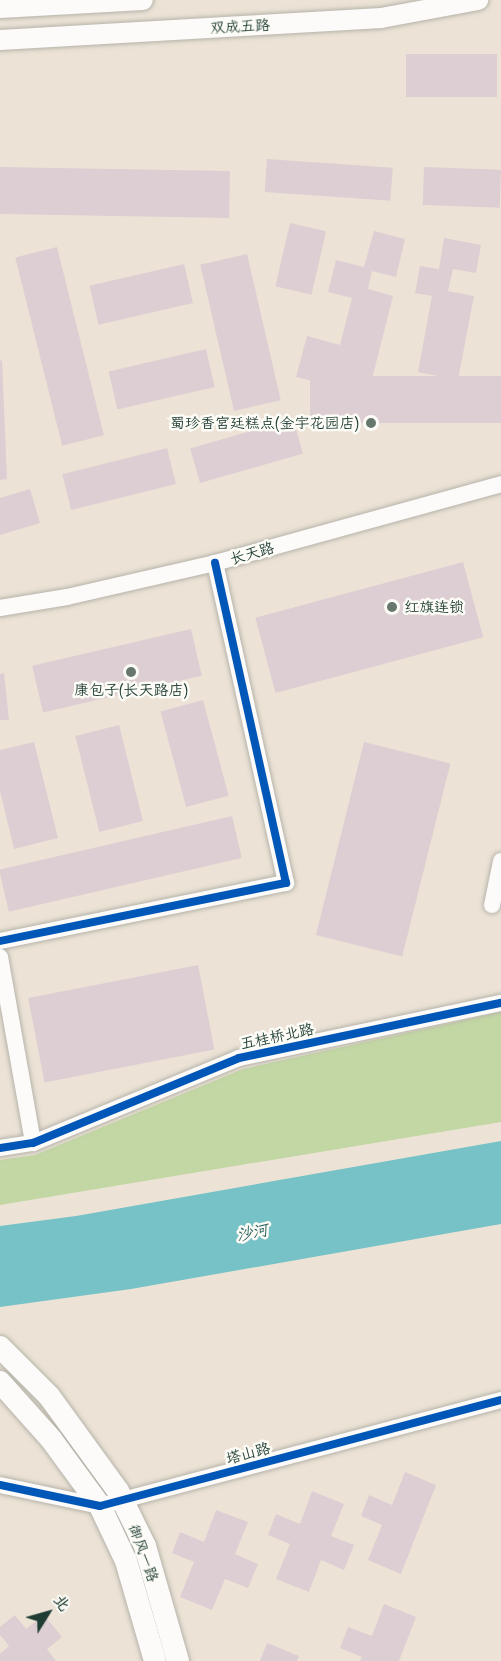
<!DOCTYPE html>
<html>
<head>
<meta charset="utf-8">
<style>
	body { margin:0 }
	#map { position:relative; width:501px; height:1661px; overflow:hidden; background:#ece3d6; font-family:Delius,"LXGW WenKai TC",sans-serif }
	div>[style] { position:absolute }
	.green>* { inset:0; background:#c3d7a4 }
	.water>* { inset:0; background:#77c2c6 }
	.building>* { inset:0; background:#ddced3; transform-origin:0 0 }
	.roads { filter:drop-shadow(0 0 2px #b6b3aa) drop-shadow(0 0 2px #b6b3aa) }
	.minor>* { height:16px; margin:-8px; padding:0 8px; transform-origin:8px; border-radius:8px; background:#fcfbf9 }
	.tertiary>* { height:20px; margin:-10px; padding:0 10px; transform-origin:10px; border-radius:10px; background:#fcfbf9 }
	.secondary>* { height:22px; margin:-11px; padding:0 11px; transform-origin:11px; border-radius:11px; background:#fcfbf9 }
	.cycleway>* { height:8px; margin:-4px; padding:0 4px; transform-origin:4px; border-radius:4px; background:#0057b8 }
	.dots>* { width:16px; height:16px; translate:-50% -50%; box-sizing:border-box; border:3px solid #fdfcf7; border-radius:50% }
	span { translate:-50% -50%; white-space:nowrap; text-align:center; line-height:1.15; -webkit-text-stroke:5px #fdfcf7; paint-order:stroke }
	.street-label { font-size:15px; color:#1f3d34 }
	.poi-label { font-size:15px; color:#1f3d34 }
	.right { translate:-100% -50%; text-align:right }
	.left { translate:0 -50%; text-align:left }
	.water-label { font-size:16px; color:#2a615e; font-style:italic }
	.north { position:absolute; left:18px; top:1583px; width:60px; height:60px; -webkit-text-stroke:4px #fdfcf7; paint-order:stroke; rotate:53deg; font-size:16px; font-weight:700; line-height:24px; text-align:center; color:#1f3d34 }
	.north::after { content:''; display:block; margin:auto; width:21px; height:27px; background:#1f3d34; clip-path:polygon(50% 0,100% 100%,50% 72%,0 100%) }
</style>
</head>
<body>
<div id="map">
	<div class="green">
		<div style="clip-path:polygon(501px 1012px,501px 1122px,0 1205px,0 1160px,35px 1155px,243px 1069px)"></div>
	</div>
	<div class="water">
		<div style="clip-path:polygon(501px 1141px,501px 1224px,131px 1289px,0 1307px,0 1226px,76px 1216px)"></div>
	</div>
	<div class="building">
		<div style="left:497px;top:54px;width:43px;height:91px;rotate:90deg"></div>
		<div style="left:267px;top:159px;width:126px;height:33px;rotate:4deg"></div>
		<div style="left:0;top:167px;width:230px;height:47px;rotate:1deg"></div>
		<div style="left:424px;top:167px;width:77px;height:38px;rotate:2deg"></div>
		<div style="left:290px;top:223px;width:37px;height:65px;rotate:13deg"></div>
		<div style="clip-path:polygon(374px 231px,405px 239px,396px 277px,372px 271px,368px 289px,393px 296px,368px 395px,296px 377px,307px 336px,340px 345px,352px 298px,328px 292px,336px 260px,364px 267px)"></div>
		<div style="clip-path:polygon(444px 238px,481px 245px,476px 273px,453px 269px,448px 291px,474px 296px,458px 380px,418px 372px,432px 296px,415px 293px,420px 266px,439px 269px)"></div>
		<div style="left:57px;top:247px;width:194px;height:43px;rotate:76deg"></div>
		<div style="left:247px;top:254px;width:150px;height:48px;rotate:77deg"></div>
		<div style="left:184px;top:264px;width:40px;height:97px;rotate:77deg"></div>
		<div style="left:206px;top:349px;width:39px;height:100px;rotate:77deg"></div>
		<div style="clip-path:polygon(2px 360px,7px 479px,0 480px,0 361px)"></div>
		<div style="left:501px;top:376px;width:47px;height:191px;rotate:90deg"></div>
		<div style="left:293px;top:419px;width:36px;height:107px;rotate:74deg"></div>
		<div style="left:167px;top:448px;width:37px;height:108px;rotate:76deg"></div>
		<div style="clip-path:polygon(30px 489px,40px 523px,0 535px,0 498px)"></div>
		<div style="left:463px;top:562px;width:78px;height:215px;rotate:75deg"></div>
		<div style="left:191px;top:629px;width:48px;height:163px;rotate:77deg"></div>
		<div style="clip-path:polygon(4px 673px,9px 720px,0 720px,0 674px)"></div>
		<div style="left:203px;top:700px;width:99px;height:44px;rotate:75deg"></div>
		<div style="left:119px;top:725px;width:99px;height:45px;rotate:76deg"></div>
		<div style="clip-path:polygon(34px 742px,58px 838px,14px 849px,0 791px,0 750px)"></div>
		<div style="left:364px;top:742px;width:89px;height:199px;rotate:14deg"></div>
		<div style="left:232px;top:816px;width:43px;height:239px;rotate:77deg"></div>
		<div style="left:198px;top:965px;width:86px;height:173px;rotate:79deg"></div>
		<div style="clip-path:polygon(405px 1472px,436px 1485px,401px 1574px,368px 1560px,382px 1525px,361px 1516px,369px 1495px,392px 1505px)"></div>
		<div style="clip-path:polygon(312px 1491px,344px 1504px,331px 1536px,354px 1545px,344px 1570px,321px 1560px,309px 1592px,276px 1579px,290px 1544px,268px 1535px,276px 1514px,300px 1524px)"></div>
		<div style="clip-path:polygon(216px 1510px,248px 1522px,235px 1554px,258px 1564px,248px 1588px,225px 1579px,212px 1610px,180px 1597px,194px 1562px,172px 1553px,180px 1532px,204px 1542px)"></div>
		<div style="clip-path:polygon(384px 1604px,416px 1617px,399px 1661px,360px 1661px,362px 1657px,340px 1648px,348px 1627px,372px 1636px)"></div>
		<div style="clip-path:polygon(15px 1615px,26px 1629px,44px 1615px,62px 1637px,47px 1649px,56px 1661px,0 1661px,0 1654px,9px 1646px,0 1635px,0 1627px)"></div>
		<div style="clip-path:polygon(267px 1643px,299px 1656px,297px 1661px,260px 1661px)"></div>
	</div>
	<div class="roads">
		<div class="minor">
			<div style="left:0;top:608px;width:68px;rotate:-9.3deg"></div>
			<div style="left:67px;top:597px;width:152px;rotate:-12.9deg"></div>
			<div style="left:215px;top:563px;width:297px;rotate:-15.4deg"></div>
			<div style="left:492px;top:905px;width:45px;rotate:-78.4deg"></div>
			<div style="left:0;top:941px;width:292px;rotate:-11.5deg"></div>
			<div style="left:286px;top:883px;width:328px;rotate:-102.5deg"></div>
			<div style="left:0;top:957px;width:189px;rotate:79.9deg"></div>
			<div style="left:0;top:1148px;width:33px;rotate:-9deg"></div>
			<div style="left:33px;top:1143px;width:223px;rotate:-22.4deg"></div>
			<div style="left:239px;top:1058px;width:268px;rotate:-11.9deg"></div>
			<div style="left:0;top:1485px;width:102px;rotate:11.9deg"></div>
			<div style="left:100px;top:1506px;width:415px;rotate:-14.8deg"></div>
		</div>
		<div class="tertiary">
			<div style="left:0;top:8px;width:143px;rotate:-3.2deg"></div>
			<div style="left:0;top:40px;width:382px;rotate:-3.3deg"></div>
			<div style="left:381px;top:18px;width:99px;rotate:-10.5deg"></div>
		</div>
		<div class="secondary">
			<div style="left:0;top:1347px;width:69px;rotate:45deg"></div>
			<div style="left:49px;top:1396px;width:117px;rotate:54deg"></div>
			<div style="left:118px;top:1491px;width:61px;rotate:63.9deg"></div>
			<div style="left:145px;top:1546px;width:120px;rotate:74deg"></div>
			<div style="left:0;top:1382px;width:76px;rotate:48.2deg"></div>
			<div style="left:51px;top:1439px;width:83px;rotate:53.8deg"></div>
			<div style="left:100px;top:1506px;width:61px;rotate:64.7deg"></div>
			<div style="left:126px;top:1561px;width:104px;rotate:73.8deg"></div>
		</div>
	</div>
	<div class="cycleway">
		<div style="left:0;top:941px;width:292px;rotate:-11.5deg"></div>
		<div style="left:286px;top:883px;width:328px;rotate:-102.5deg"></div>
		<div style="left:0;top:1148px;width:33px;rotate:-9deg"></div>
		<div style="left:33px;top:1143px;width:223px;rotate:-22.4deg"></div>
		<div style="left:239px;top:1058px;width:268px;rotate:-11.9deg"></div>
		<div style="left:0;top:1485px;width:102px;rotate:11.9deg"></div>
		<div style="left:100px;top:1506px;width:415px;rotate:-14.8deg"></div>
	</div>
	<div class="dots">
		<div style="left:371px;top:423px;background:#67776d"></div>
		<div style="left:392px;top:607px;background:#67776d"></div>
		<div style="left:131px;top:672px;background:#67776d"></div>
	</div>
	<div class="street-label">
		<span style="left:240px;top:26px;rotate:-3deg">双成五路</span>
		<span style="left:252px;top:553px;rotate:-16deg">长天路</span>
		<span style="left:277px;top:1036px;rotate:-12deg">五桂桥北路</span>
		<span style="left:248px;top:1453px;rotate:-15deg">塔山路</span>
		<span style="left:144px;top:1553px;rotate:70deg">御风一路</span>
	</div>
	<div class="poi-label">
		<span class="right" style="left:359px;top:423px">蜀珍香宫廷糕点(金宇花园店)</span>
		<span class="left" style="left:404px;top:607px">红旗连锁</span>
		<span style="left:131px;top:690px">康包子(长天路店)</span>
	</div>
	<div class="water-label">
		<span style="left:252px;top:1232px;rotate:-11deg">沙河</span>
	</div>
	<div class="north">北</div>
</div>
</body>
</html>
